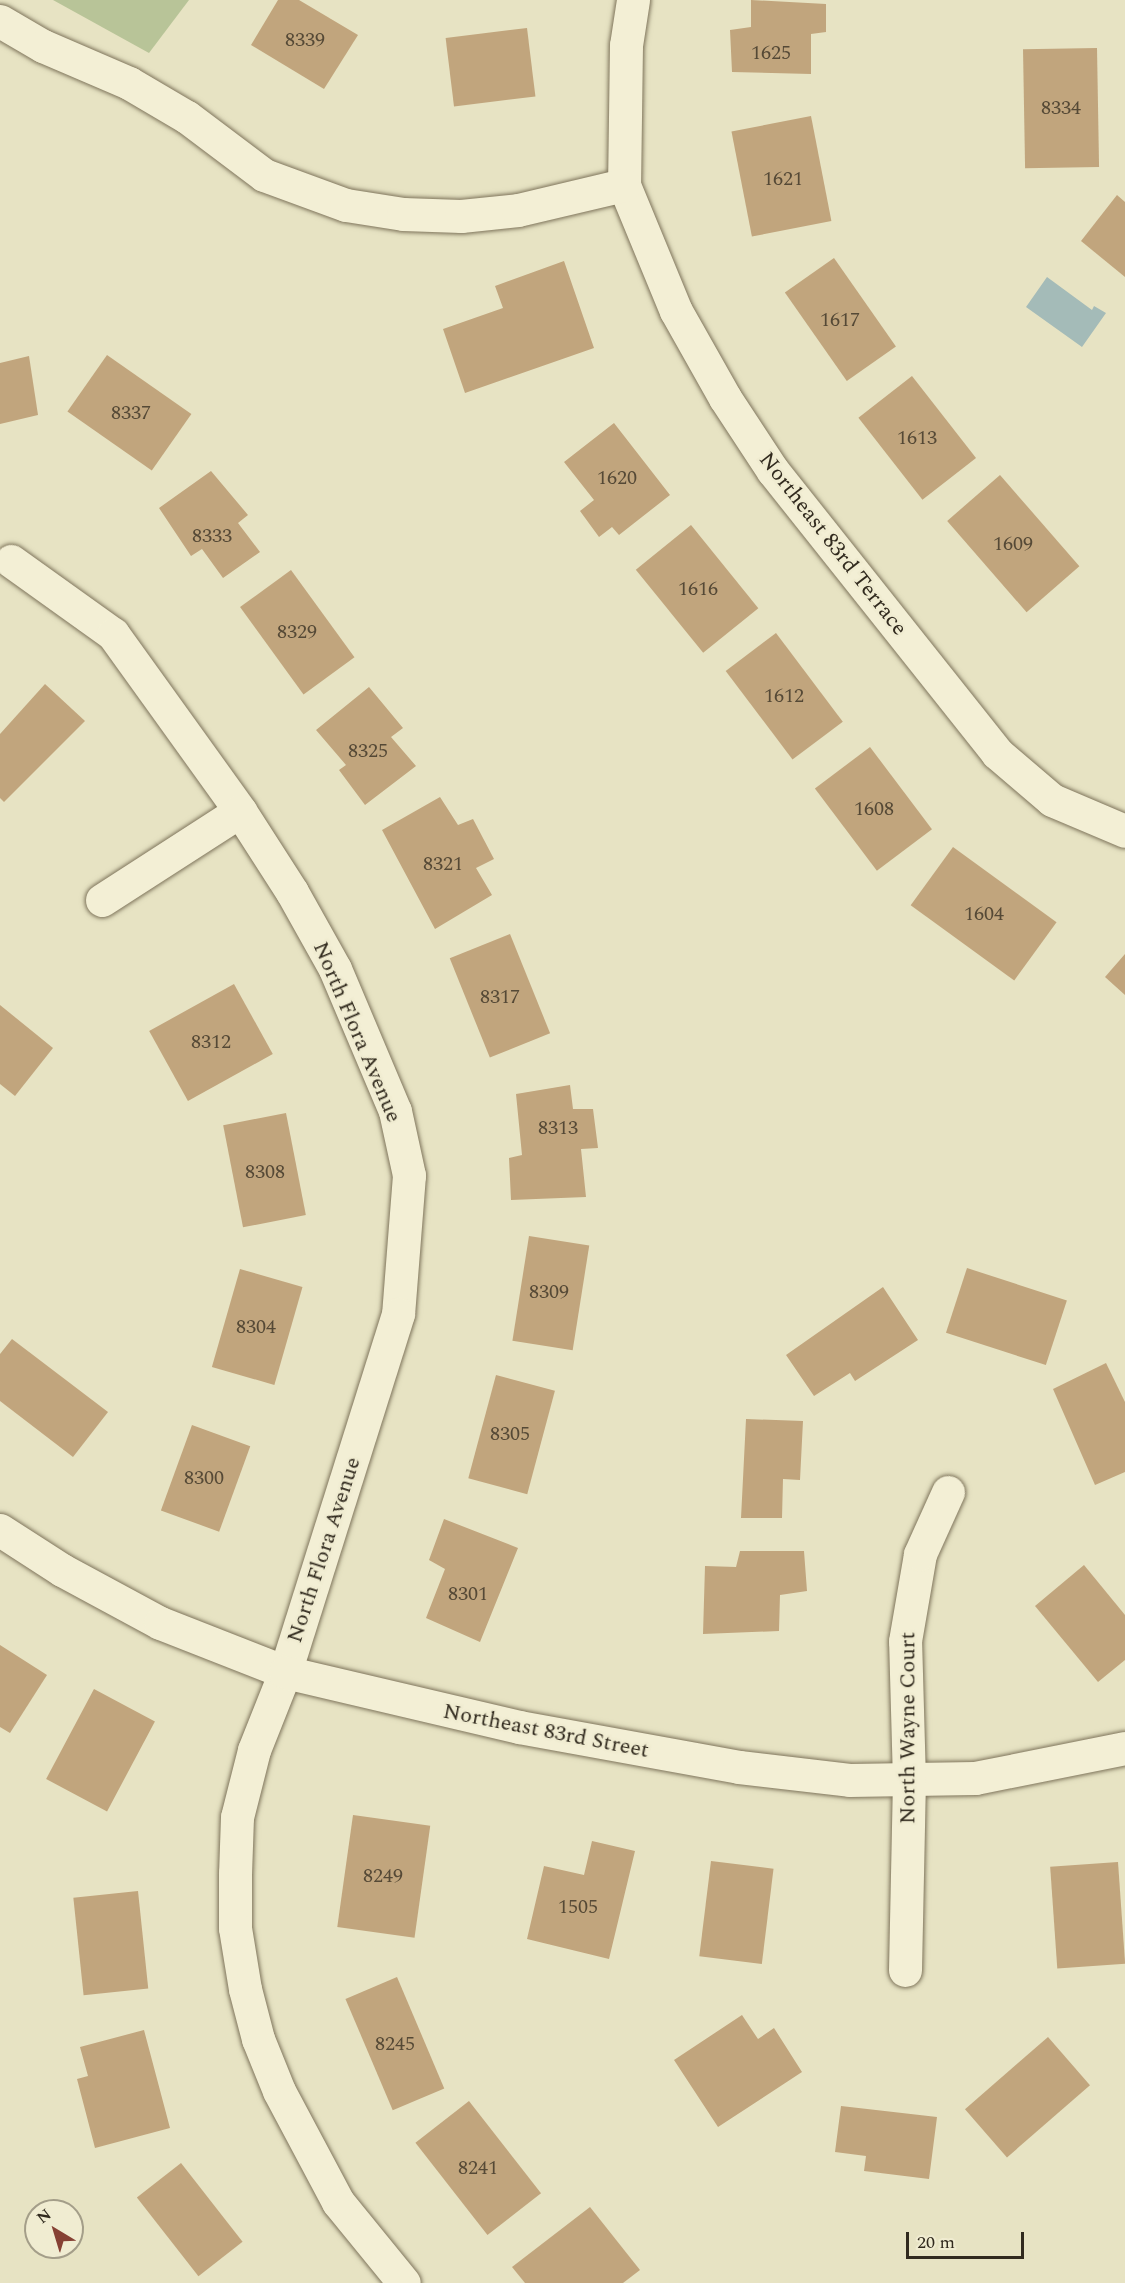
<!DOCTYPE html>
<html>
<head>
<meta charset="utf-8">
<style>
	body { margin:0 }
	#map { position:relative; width:1125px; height:2283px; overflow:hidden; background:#e7e3c3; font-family:Spectral,serif }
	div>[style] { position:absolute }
	.green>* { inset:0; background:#b8c498 }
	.water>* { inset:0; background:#a4bbb8 }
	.building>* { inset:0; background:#c1a57d; transform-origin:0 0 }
	.roads { filter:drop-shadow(0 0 2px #7f755c) drop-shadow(0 0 2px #7f755c) }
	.minor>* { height:33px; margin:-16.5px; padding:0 16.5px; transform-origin:16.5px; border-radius:16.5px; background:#f3efd5 }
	span { translate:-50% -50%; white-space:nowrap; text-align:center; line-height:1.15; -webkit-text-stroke:5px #f0ecd1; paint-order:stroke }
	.number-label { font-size:20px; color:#554936 }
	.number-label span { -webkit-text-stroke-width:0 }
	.street-label { font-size:22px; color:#312a1e }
	.north { position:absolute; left:24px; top:2199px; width:60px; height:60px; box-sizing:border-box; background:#f0ecd1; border:2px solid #a49e89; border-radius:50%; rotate:322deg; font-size:16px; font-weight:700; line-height:24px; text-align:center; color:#312a1e }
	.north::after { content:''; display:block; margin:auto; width:21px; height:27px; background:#864134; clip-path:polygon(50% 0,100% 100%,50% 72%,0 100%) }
	.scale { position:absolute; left:906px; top:2232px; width:118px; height:27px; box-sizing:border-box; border:3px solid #312a1e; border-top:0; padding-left:8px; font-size:18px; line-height:21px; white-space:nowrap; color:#312a1e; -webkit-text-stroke:4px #f0ecd1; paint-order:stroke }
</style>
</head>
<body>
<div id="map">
	<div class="green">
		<div style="clip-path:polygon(53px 0,189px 0,149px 53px)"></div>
	</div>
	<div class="water">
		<div style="clip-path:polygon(1047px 277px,1092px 310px,1094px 306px,1106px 313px,1082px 347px,1026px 307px)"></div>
	</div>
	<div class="building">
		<div style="clip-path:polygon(278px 0,299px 0,358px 35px,324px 89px,251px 45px)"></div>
		<div style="clip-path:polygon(751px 0,826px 4px,826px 32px,811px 34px,811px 74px,732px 72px,730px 30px,751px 27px)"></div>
		<div style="left:527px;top:28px;width:69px;height:82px;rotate:83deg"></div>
		<div style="left:1097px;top:48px;width:119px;height:74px;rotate:89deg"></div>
		<div style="left:811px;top:116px;width:107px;height:81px;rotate:79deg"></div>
		<div style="clip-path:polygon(1117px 195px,1125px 202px,1125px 277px,1081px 241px)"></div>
		<div style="left:834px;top:258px;width:108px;height:60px;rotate:55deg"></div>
		<div style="clip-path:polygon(564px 261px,594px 348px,465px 393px,443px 329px,503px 308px,495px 286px)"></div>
		<div style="left:107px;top:355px;width:103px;height:69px;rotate:35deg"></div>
		<div style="clip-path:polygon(29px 356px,38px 415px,0 424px,0 363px)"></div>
		<div style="left:912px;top:376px;width:104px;height:68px;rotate:52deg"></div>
		<div style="clip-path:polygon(614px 423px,670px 495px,619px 535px,612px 527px,599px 537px,580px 511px,594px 500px,564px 462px)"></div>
		<div style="clip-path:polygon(211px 471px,248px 515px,238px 523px,260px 552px,223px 578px,202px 549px,191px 556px,159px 508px)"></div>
		<div style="left:1000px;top:475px;width:121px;height:70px;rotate:49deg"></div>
		<div style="left:691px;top:525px;width:107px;height:71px;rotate:51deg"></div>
		<div style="left:291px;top:570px;width:108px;height:63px;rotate:54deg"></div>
		<div style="left:776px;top:633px;width:111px;height:63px;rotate:53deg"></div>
		<div style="clip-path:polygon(45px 684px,85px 721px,4px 802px,0 798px,0 734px)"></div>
		<div style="clip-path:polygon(369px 687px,403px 728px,391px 737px,416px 766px,365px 805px,339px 770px,346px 765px,316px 730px)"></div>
		<div style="left:870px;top:747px;width:103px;height:69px;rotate:53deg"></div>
		<div style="clip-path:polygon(440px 797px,458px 825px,473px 819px,494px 859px,476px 868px,492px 895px,435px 929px,382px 830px)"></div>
		<div style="left:953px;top:847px;width:128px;height:72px;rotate:36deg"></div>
		<div style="left:510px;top:934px;width:107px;height:65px;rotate:68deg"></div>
		<div style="clip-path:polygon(1125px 954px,1125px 995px,1105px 977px)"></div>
		<div style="left:234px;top:984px;width:80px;height:97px;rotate:61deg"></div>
		<div style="clip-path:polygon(0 1005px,53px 1048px,15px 1096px,0 1084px)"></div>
		<div style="clip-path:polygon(570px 1085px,573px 1109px,593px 1109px,598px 1148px,581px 1149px,586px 1197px,511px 1200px,509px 1158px,522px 1155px,516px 1094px)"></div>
		<div style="left:286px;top:1113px;width:104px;height:64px;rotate:79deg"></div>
		<div style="left:529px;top:1236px;width:61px;height:106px;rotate:9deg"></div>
		<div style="left:967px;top:1268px;width:105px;height:68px;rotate:18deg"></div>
		<div style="left:240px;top:1269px;width:65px;height:102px;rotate:16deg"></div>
		<div style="clip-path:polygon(883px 1287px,918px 1340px,855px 1381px,850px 1373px,814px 1396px,786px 1355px)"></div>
		<div style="clip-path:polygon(12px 1339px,108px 1412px,73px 1457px,0 1401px,0 1354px)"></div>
		<div style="clip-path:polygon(1106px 1363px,1125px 1402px,1125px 1472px,1095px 1485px,1053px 1389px)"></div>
		<div style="left:496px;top:1375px;width:61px;height:107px;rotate:15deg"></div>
		<div style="clip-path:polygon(746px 1419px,803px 1421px,800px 1480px,783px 1479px,782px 1518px,741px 1518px)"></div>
		<div style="left:192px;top:1425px;width:62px;height:91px;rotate:20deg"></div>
		<div style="clip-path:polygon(444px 1519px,518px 1548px,480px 1642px,426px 1618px,445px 1569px,429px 1560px)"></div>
		<div style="clip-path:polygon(740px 1551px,804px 1551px,807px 1591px,780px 1595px,779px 1631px,703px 1634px,705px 1566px,736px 1567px)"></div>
		<div style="clip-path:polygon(1084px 1565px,1125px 1615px,1125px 1660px,1098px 1682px,1035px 1606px)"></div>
		<div style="clip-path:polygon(0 1645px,47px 1675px,10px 1733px,0 1727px)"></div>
		<div style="left:94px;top:1689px;width:69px;height:102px;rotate:28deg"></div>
		<div style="left:353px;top:1815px;width:78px;height:113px;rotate:8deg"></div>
		<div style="clip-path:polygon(592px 1841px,635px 1851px,609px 1959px,527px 1939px,544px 1866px,584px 1875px)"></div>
		<div style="left:711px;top:1861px;width:63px;height:96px;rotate:7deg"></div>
		<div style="left:1118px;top:1862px;width:102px;height:68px;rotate:86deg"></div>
		<div style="left:138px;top:1891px;width:98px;height:65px;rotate:84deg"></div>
		<div style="left:397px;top:1977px;width:121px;height:56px;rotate:67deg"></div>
		<div style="clip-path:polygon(742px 2015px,758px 2039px,774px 2028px,802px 2072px,718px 2127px,674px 2060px)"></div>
		<div style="clip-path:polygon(144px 2030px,170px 2128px,95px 2148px,77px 2079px,88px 2076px,80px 2047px)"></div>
		<div style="left:1048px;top:2037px;width:64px;height:110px;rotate:49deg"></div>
		<div style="left:469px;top:2101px;width:117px;height:68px;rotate:52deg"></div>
		<div style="clip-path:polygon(841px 2106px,937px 2117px,929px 2179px,864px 2171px,866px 2156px,835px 2152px)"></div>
		<div style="left:181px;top:2163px;width:100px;height:56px;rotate:52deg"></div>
		<div style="clip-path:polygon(590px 2207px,640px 2270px,623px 2283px,525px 2283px,512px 2267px)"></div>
	</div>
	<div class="roads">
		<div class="minor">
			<div style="left:633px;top:0;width:46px;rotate:98.8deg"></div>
			<div style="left:626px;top:45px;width:140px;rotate:90.8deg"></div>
			<div style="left:624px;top:185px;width:136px;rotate:67.6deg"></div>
			<div style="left:676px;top:311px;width:100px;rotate:60.6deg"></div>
			<div style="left:725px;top:398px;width:87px;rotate:56.7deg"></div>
			<div style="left:773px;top:471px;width:360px;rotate:51.5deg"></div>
			<div style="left:997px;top:753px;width:72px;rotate:40.5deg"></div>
			<div style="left:1052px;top:800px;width:79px;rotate:23deg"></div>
			<div style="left:0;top:21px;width:50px;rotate:30.2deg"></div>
			<div style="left:43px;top:46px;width:94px;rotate:23.3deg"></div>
			<div style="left:129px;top:83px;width:67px;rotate:30.4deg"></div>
			<div style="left:187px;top:117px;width:96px;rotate:37deg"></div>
			<div style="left:264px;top:175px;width:87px;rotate:20.1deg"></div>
			<div style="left:346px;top:205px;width:58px;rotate:9deg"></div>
			<div style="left:403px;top:214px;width:58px;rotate:2deg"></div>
			<div style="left:461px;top:216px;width:57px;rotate:-6deg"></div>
			<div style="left:518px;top:210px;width:109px;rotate:-13.3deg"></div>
			<div style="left:11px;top:561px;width:125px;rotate:35.6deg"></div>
			<div style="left:113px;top:634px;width:218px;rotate:54.3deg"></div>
			<div style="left:240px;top:811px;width:96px;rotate:57.3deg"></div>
			<div style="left:292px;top:892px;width:88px;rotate:60.8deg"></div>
			<div style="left:335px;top:969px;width:154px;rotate:67.1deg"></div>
			<div style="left:395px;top:1111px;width:66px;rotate:77.7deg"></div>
			<div style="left:409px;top:1175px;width:139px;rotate:94.5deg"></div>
			<div style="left:398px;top:1314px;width:375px;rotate:107.5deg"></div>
			<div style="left:285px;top:1672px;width:84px;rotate:111.7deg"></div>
			<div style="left:254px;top:1750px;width:69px;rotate:104.2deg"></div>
			<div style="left:237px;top:1817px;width:56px;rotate:92deg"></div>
			<div style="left:235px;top:1873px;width:55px;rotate:90deg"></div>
			<div style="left:235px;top:1928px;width:62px;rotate:80.7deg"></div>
			<div style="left:245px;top:1989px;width:52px;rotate:75.4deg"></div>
			<div style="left:258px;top:2039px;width:56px;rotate:68deg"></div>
			<div style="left:279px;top:2091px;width:126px;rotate:62deg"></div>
			<div style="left:338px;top:2202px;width:104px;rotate:50.8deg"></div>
			<div style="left:102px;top:900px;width:164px;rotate:-32.8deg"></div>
			<div style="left:0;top:1530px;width:74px;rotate:32.8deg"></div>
			<div style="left:62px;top:1570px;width:111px;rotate:28.4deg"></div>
			<div style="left:160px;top:1623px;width:134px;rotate:21.4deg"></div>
			<div style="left:285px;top:1672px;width:240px;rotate:13.2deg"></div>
			<div style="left:519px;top:1727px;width:224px;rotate:10.3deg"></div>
			<div style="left:739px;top:1767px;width:111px;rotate:6.7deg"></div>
			<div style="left:849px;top:1780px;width:126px;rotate:-0.9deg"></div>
			<div style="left:975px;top:1778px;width:153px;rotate:-11.3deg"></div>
			<div style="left:905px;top:1970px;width:189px;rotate:-88.8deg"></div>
			<div style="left:909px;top:1781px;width:140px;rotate:-91.6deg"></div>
			<div style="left:905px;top:1641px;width:88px;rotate:-80.2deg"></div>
			<div style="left:920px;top:1554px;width:68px;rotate:-65.7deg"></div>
		</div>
	</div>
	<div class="number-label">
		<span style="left:305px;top:40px">8339</span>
		<span style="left:771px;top:53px">1625</span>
		<span style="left:1061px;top:108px">8334</span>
		<span style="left:783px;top:179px">1621</span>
		<span style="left:840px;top:320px">1617</span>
		<span style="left:131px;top:413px">8337</span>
		<span style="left:917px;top:438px">1613</span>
		<span style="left:617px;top:478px">1620</span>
		<span style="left:212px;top:536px">8333</span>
		<span style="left:1013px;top:544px">1609</span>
		<span style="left:698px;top:589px">1616</span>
		<span style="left:297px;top:632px">8329</span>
		<span style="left:784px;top:696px">1612</span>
		<span style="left:368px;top:751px">8325</span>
		<span style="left:874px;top:809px">1608</span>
		<span style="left:443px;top:864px">8321</span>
		<span style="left:984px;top:914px">1604</span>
		<span style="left:500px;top:997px">8317</span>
		<span style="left:211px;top:1042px">8312</span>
		<span style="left:558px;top:1128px">8313</span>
		<span style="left:265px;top:1172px">8308</span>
		<span style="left:549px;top:1292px">8309</span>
		<span style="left:256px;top:1327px">8304</span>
		<span style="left:510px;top:1434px">8305</span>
		<span style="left:204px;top:1478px">8300</span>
		<span style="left:468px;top:1594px">8301</span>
		<span style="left:383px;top:1876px">8249</span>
		<span style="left:578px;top:1907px">1505</span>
		<span style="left:395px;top:2044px">8245</span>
		<span style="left:478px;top:2168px">8241</span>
	</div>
	<div class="street-label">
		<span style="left:833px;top:544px;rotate:52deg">Northeast 83rd Terrace</span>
		<span style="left:357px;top:1032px;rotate:67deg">North Flora Avenue</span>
		<span style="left:324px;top:1550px;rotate:-72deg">North Flora Avenue</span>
		<span style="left:908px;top:1728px;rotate:-90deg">North Wayne Court</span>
		<span style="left:546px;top:1731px;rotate:11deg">Northeast 83rd Street</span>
	</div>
	<div class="north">N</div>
	<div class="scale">20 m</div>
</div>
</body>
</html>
